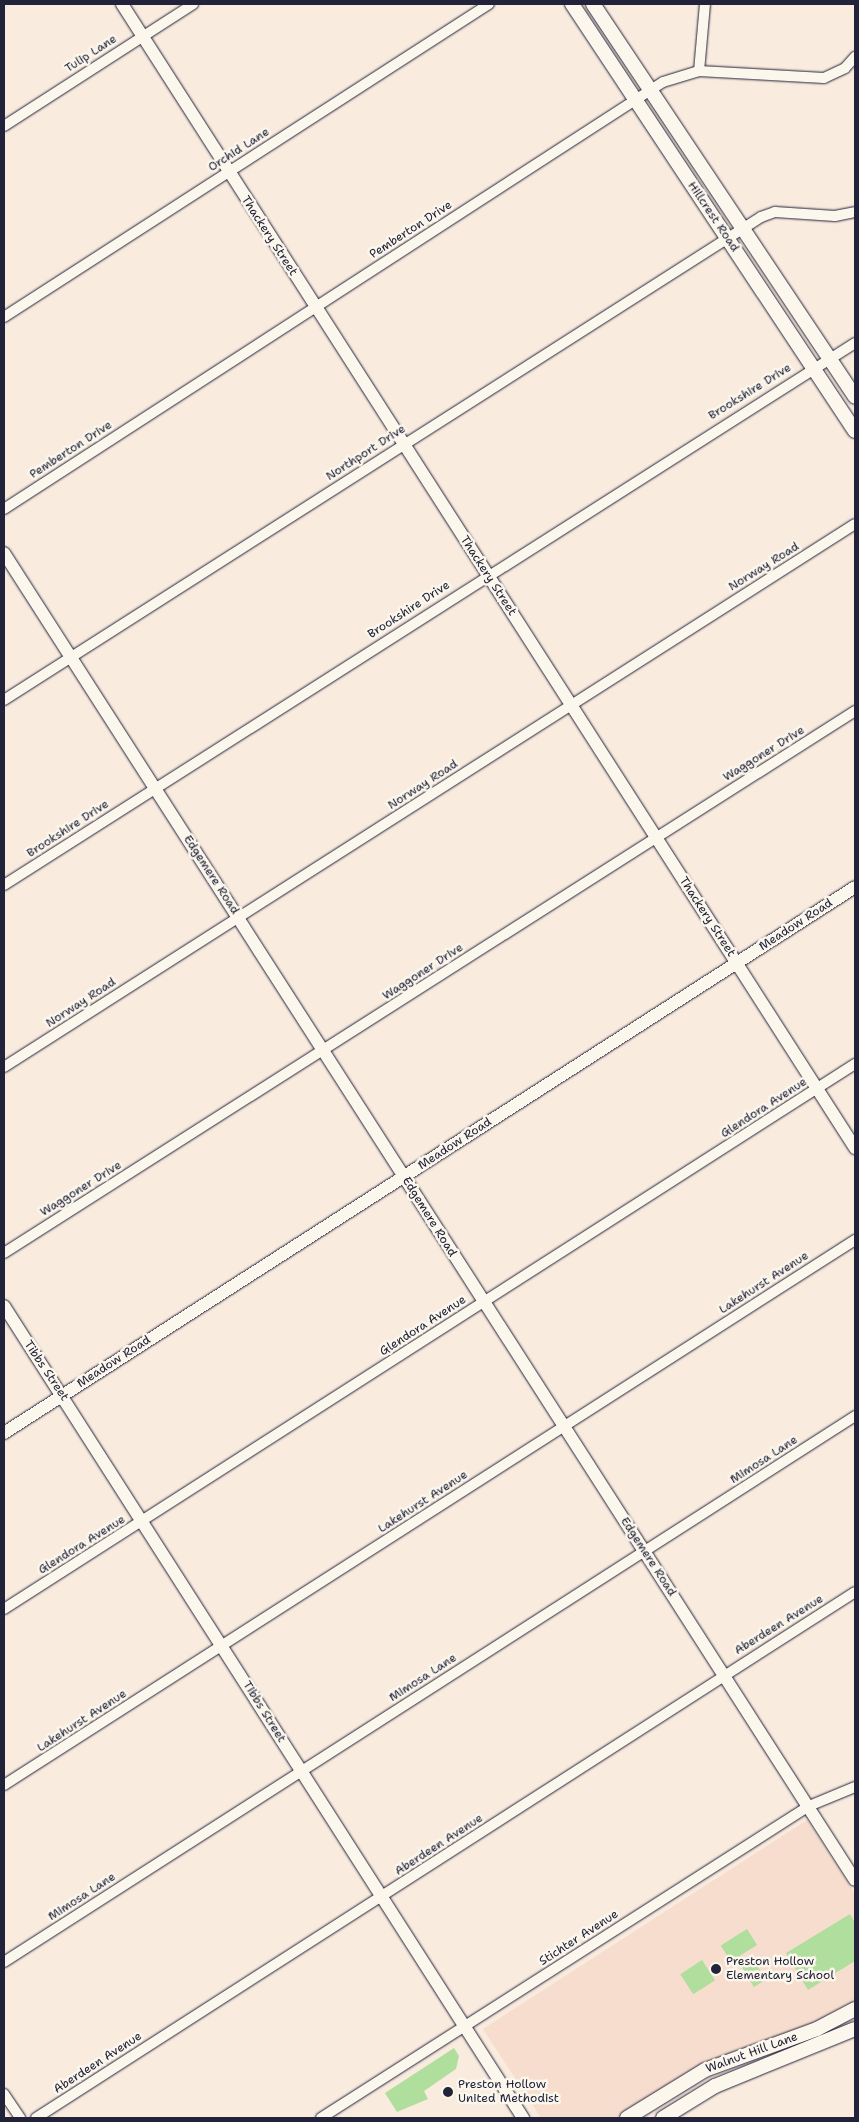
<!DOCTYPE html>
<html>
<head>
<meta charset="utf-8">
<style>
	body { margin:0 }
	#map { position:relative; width:859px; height:2122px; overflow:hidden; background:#f9ebde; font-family:"Shantell Sans",sans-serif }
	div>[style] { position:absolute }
	.built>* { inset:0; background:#f7ddce }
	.green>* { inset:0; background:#b0de9d; transform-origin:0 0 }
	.roads { filter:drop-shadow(0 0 1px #22223b) drop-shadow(0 0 1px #22223b) }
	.minor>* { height:10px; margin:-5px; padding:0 5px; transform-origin:5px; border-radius:5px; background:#fbf7ec }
	.tertiary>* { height:12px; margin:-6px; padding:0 6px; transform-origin:6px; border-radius:6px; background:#fbf7ec }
	.secondary>* { height:14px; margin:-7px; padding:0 7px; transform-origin:7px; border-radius:7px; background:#fbf7ec }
	.dots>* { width:14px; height:14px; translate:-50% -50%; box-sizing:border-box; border:2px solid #fbf7ec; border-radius:50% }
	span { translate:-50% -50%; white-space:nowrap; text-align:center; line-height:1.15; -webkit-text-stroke:5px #fbf7ec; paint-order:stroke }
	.street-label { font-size:12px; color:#22223b }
	.poi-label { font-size:12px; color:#22223b }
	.left { translate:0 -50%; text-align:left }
	.frame { position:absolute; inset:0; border:5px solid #22223b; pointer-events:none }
</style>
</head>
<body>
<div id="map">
	<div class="built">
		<div style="clip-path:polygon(807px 1820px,855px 1894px,855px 2002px,811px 2024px,704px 2064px,616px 2118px,541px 2118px,483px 2029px)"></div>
	</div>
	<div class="green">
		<div style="clip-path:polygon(850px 1914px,855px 1923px,855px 1961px,808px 1990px,786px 1953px)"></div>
		<div style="left:747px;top:1929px;width:19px;height:31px;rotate:58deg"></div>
		<div style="left:702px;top:1960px;width:24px;height:26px;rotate:57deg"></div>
		<div style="left:754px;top:1960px;width:23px;height:14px;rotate:59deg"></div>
		<div style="clip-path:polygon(454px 2048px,459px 2056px,456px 2069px,424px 2091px,428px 2099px,397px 2112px,385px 2093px)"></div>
	</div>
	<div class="roads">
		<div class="minor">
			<div style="left:699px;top:71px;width:67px;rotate:-84.9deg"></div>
			<div style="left:4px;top:126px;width:225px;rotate:-32.8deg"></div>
			<div style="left:4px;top:317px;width:577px;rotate:-32.84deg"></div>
			<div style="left:4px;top:509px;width:785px;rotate:-32.94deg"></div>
			<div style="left:663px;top:82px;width:38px;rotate:-17deg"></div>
			<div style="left:699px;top:71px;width:125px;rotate:3.2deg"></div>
			<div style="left:824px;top:78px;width:23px;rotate:-25deg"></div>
			<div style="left:845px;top:68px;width:15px;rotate:-48deg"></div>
			<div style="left:4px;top:700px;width:898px;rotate:-32.54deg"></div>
			<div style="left:761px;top:217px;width:15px;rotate:-20deg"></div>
			<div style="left:775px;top:212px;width:60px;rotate:3.8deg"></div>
			<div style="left:835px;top:216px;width:20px;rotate:-11deg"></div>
			<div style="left:4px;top:885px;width:1009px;rotate:-32.49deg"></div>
			<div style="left:4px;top:1067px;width:1009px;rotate:-32.54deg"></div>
			<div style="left:4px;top:1253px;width:1009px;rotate:-32.49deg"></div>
			<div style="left:4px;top:1609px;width:1011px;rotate:-32.64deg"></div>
			<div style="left:4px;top:1785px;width:1011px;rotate:-32.64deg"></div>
			<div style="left:4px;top:1962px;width:1011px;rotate:-32.68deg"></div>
			<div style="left:4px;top:2094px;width:29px;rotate:56deg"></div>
			<div style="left:36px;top:2118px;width:973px;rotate:-32.71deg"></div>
			<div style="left:321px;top:2118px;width:579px;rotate:-32.59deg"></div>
			<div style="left:809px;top:1806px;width:50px;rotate:-22.4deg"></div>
		</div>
		<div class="tertiary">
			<div style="left:122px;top:4px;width:1359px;rotate:57.35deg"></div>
			<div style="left:4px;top:553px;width:1576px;rotate:57.33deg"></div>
			<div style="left:4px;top:1306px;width:964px;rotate:57.41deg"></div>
			<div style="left:4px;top:1433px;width:1011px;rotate:-32.68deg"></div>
		</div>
		<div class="secondary">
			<div style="left:572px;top:4px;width:512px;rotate:56.47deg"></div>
			<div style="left:593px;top:4px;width:472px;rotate:56.3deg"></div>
			<div style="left:627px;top:2118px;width:92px;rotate:-31.6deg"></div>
			<div style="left:705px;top:2070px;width:119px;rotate:-20.1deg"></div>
			<div style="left:817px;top:2029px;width:43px;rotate:-27.8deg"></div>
			<div style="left:663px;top:2118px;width:61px;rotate:-31.6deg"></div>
			<div style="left:715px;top:2086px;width:151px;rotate:-22.2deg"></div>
		</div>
	</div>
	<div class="dots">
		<div style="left:716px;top:1969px;background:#22223b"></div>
		<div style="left:448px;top:2092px;background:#22223b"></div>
	</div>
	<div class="street-label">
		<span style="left:91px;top:54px;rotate:-33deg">Tulip Lane</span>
		<span style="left:239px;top:150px;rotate:-33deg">Orchid Lane</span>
		<span style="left:713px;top:217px;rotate:56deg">Hillcrest Road</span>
		<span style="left:411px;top:230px;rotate:-33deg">Pemberton Drive</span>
		<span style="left:269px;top:236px;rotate:57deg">Thackery Street</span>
		<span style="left:750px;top:392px;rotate:-32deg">Brookshire Drive</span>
		<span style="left:71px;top:450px;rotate:-33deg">Pemberton Drive</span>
		<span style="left:366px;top:453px;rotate:-33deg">Northport Drive</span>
		<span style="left:764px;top:567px;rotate:-32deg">Norway Road</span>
		<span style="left:488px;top:576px;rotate:57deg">Thackery Street</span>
		<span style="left:409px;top:610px;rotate:-33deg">Brookshire Drive</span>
		<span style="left:764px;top:754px;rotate:-32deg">Waggoner Drive</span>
		<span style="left:423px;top:785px;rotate:-33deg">Norway Road</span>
		<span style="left:68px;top:829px;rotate:-33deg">Brookshire Drive</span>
		<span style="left:211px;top:875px;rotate:57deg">Edgemere Road</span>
		<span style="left:707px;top:917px;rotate:57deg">Thackery Street</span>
		<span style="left:796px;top:925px;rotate:-33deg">Meadow Road</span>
		<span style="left:423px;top:972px;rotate:-33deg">Waggoner Drive</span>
		<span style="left:81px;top:1003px;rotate:-33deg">Norway Road</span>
		<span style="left:764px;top:1108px;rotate:-33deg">Glendora Avenue</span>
		<span style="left:455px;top:1144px;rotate:-33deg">Meadow Road</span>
		<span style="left:81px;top:1189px;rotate:-32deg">Waggoner Drive</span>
		<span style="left:429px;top:1217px;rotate:58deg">Edgemere Road</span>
		<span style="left:764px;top:1283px;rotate:-33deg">Lakehurst Avenue</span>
		<span style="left:423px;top:1326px;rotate:-33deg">Glendora Avenue</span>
		<span style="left:114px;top:1362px;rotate:-33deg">Meadow Road</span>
		<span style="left:46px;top:1371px;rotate:56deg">Tibbs Street</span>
		<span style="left:764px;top:1460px;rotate:-33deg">Mimosa Lane</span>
		<span style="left:423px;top:1502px;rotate:-33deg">Lakehurst Avenue</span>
		<span style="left:82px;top:1545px;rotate:-32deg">Glendora Avenue</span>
		<span style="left:648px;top:1557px;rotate:57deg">Edgemere Road</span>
		<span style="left:779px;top:1625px;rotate:-32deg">Aberdeen Avenue</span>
		<span style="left:423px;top:1678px;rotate:-33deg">Mimosa Lane</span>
		<span style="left:264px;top:1712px;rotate:58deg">Tibbs Street</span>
		<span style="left:82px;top:1721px;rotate:-33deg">Lakehurst Avenue</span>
		<span style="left:439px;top:1845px;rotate:-33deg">Aberdeen Avenue</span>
		<span style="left:82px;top:1897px;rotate:-33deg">Mimosa Lane</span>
		<span style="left:579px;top:1938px;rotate:-33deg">Stichter Avenue</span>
		<span style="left:752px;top:2053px;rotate:-20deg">Walnut Hill Lane</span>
		<span style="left:98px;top:2063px;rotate:-33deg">Aberdeen Avenue</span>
	</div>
	<div class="poi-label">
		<span class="left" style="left:726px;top:1969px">Preston Hollow<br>Elementary School</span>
		<span class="left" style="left:458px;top:2092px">Preston Hollow<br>United Methodist</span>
	</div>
	<div class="frame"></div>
</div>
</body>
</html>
